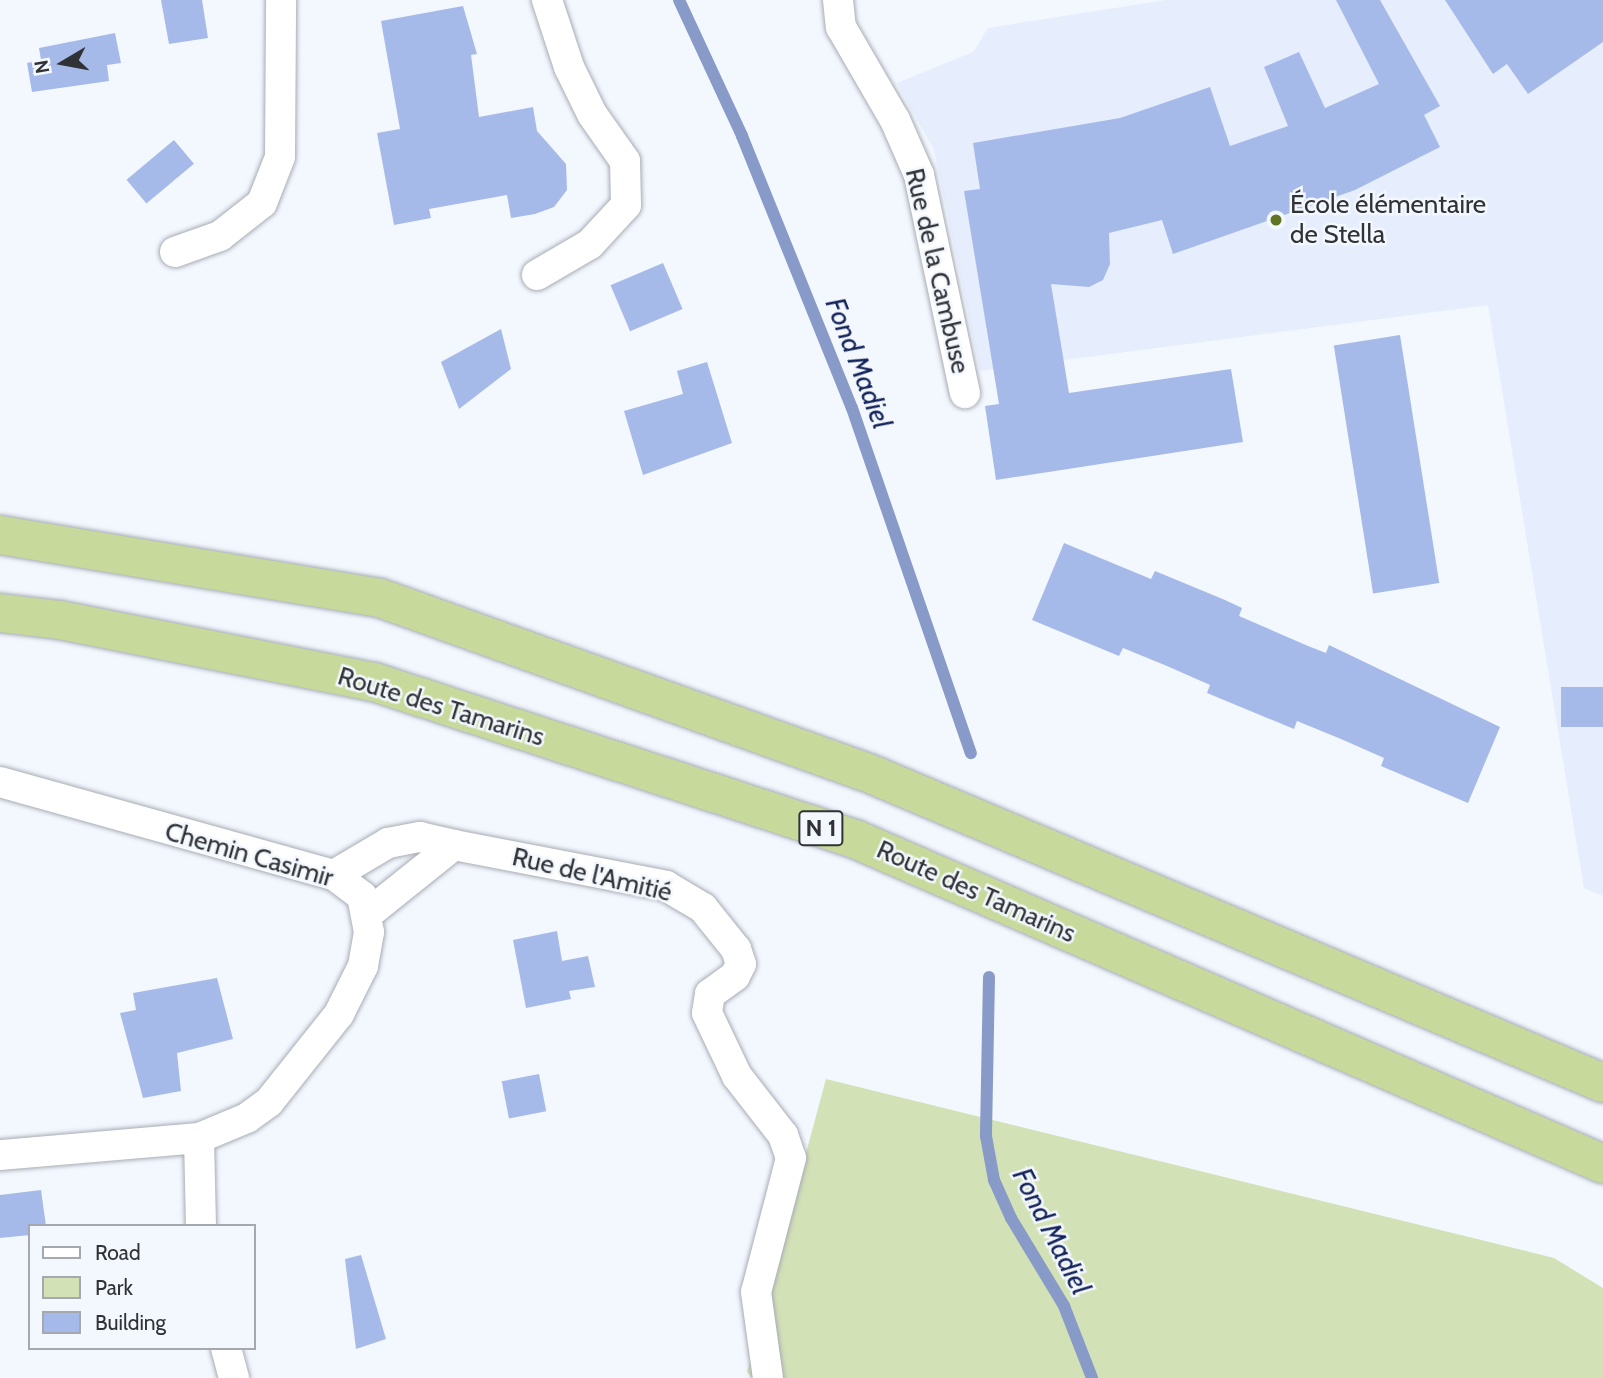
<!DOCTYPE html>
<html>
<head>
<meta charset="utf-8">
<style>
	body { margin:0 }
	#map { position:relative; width:1603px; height:1378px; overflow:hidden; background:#f3f7fe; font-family:Cabin,sans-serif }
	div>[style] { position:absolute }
	.built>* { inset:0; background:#e6edfd }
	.green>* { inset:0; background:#d3e1b6 }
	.stream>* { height:12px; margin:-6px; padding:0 6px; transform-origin:6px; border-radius:6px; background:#879ac8 }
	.building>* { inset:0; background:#a6baea; transform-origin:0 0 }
	.roads { filter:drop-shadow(0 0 2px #a8acb5) drop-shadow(0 0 2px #a8acb5) }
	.minor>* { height:30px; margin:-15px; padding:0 15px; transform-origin:15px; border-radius:15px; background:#fff }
	.trunk>* { height:38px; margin:-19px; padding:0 19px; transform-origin:19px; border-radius:19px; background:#c7da9b }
	.dots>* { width:19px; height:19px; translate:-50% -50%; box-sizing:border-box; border:4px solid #f3f7fe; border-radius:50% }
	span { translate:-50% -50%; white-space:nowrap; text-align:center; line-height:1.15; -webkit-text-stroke:5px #f3f7fe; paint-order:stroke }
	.shield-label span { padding:2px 5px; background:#f3f7fe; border:2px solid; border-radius:5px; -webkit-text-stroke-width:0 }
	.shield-label { font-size:24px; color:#303235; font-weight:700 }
	.poi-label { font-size:26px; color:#303235 }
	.left { translate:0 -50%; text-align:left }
	.street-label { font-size:26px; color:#303235 }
	.water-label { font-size:28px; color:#13235a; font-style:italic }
	.legend { position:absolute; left:28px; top:1224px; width:228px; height:126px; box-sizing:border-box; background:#f3f7fe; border:2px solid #a5a8ae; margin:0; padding:9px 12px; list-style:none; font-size:21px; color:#303235 }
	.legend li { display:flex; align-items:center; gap:14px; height:35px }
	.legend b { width:35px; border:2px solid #a5a8ae }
	.north { position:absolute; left:28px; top:28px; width:70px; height:70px; -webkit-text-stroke:5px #f3f7fe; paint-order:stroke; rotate:260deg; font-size:19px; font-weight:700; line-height:28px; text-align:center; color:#303235 }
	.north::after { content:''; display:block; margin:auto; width:24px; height:32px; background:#303235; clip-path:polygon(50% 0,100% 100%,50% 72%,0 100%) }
</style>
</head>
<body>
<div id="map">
	<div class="built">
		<div style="clip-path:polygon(1166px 0,1603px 0,1603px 896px,1584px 888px,1488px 305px,980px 371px,934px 150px,897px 83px,973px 52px,988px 28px)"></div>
	</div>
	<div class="green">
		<div style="clip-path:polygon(826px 1079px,1554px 1258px,1603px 1288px,1603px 1378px,753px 1378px,747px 1372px)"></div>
	</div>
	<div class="stream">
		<div style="left:679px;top:0;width:150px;rotate:65.1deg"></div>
		<div style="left:742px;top:136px;width:293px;rotate:68deg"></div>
		<div style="left:852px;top:408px;width:365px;rotate:71deg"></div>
		<div style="left:989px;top:977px;width:159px;rotate:91.1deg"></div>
		<div style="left:986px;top:1136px;width:45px;rotate:79.7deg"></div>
		<div style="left:994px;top:1180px;width:42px;rotate:65.9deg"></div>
		<div style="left:1011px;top:1218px;width:103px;rotate:58.9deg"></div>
		<div style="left:1064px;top:1306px;width:77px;rotate:68.7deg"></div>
	</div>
	<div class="building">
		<div style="clip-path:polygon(161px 0,202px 0,208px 38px,169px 44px)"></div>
		<div style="clip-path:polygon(1336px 0,1380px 0,1440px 106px,1424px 115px,1440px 147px,1355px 190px,1173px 254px,1162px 220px,1109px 233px,1110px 264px,1103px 280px,1089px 287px,1051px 284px,1069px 393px,1231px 369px,1243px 442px,996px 480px,985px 406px,999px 404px,964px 191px,980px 189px,973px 143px,1120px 118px,1210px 87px,1230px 146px,1288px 126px,1264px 67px,1299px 52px,1325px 108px,1379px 84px)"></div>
		<div style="clip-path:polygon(1445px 0,1603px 0,1603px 42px,1528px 94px,1507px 64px,1493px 74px)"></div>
		<div style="clip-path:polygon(463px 6px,477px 54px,471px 55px,479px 117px,533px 107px,537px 131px,566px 164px,567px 190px,554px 207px,535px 214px,511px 218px,507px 195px,429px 209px,431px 218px,394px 225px,377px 133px,400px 129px,381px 21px)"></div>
		<div style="clip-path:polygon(115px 33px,121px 63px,107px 65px,109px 81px,32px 92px,27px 63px,41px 60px,39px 48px)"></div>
		<div style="left:174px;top:140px;width:31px;height:62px;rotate:50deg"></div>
		<div style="left:663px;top:263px;width:50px;height:57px;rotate:67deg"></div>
		<div style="clip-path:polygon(501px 329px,511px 369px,459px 409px,441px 362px)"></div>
		<div style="left:1400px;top:335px;width:251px;height:67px;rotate:81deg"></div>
		<div style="clip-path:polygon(707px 362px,732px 443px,643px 475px,624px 411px,683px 394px,677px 371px)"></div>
		<div style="clip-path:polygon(1064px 543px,1151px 579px,1155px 571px,1225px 600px,1242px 608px,1239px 616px,1308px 646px,1326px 653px,1329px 645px,1500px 727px,1468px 803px,1381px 766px,1384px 758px,1341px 739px,1297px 721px,1294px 729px,1207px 693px,1210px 685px,1167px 666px,1123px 648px,1119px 656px,1032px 620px)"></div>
		<div style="left:1561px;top:687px;width:42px;height:40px"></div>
		<div style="clip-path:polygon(557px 931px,562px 961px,588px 956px,595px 987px,569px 991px,571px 999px,526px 1008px,513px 940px)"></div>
		<div style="clip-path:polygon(217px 978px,233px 1039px,177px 1053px,181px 1091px,143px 1098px,120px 1013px,136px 1010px,133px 993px)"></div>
		<div style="left:539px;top:1074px;width:38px;height:38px;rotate:79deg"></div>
		<div style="clip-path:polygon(41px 1190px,46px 1226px,30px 1226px,30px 1235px,0 1238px,0 1195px)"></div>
		<div style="clip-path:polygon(361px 1255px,386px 1339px,356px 1349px,345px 1259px)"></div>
	</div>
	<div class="roads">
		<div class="minor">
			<div style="left:838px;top:0;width:27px;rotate:84deg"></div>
			<div style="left:841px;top:27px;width:108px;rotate:59.9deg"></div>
			<div style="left:895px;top:120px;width:60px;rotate:66.4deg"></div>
			<div style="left:919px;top:175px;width:223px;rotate:78.1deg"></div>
			<div style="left:175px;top:252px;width:48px;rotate:-19.6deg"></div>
			<div style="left:220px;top:236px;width:53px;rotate:-38.2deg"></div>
			<div style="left:262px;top:203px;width:49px;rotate:-68.6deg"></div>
			<div style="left:280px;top:157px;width:157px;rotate:-89.6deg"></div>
			<div style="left:537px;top:275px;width:61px;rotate:-30.3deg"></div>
			<div style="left:590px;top:244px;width:53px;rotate:-47.3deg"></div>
			<div style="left:626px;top:205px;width:44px;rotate:-91.3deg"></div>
			<div style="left:625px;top:161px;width:57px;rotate:-125.1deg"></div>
			<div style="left:592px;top:114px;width:52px;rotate:-116.1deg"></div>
			<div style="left:569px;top:67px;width:71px;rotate:-108.2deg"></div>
			<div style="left:0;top:782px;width:347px;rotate:15.6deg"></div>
			<div style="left:334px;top:875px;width:35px;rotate:37deg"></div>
			<div style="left:362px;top:896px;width:37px;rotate:79deg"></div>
			<div style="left:369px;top:932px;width:35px;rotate:100deg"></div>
			<div style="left:363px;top:966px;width:54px;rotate:116.6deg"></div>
			<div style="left:339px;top:1014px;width:112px;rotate:128.5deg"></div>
			<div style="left:269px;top:1102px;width:27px;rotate:144deg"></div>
			<div style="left:247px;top:1118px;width:52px;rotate:157.4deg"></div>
			<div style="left:199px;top:1138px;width:200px;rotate:175.1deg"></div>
			<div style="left:334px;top:875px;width:63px;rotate:-30.7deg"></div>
			<div style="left:388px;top:843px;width:33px;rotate:-11deg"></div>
			<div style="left:420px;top:837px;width:35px;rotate:13deg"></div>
			<div style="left:369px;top:913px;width:109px;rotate:-38.7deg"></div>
			<div style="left:454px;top:845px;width:216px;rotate:10.9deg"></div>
			<div style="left:666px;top:886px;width:43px;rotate:30.7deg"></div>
			<div style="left:703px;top:908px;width:53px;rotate:51.2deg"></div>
			<div style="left:736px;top:949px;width:16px;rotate:72deg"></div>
			<div style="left:741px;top:964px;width:13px;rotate:117deg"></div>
			<div style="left:735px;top:976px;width:31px;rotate:144deg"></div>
			<div style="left:710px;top:994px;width:19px;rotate:99deg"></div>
			<div style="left:707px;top:1013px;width:70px;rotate:64.5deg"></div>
			<div style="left:737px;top:1076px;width:75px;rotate:52.1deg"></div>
			<div style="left:783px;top:1135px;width:24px;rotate:71deg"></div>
			<div style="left:791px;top:1158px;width:138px;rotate:104.6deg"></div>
			<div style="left:756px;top:1292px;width:87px;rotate:82.1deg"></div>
			<div style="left:199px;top:1138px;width:88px;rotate:88.7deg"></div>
			<div style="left:226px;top:1348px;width:31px;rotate:75deg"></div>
		</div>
		<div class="trunk">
			<div style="left:0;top:535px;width:385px;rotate:9.4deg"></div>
			<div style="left:380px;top:598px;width:522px;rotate:19.72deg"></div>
			<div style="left:871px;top:774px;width:795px;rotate:22.89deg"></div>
			<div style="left:0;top:613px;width:60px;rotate:6.7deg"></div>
			<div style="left:60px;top:620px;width:320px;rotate:11.2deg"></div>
			<div style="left:374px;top:682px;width:506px;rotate:18.08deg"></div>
			<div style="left:855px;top:839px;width:816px;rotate:23.48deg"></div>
		</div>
	</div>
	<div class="dots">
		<div style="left:1276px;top:220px;background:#607423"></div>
	</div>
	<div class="shield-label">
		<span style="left:821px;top:828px">N 1</span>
	</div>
	<div class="poi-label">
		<span class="left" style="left:1290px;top:220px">École élémentaire<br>de Stella</span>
	</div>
	<div class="street-label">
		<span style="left:937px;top:271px;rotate:77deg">Rue de la Cambuse</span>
		<span style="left:441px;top:707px;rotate:17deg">Route des Tamarins</span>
		<span style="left:249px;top:855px;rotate:16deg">Chemin Casimir</span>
		<span style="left:592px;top:875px;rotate:13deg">Rue de l'Amitié</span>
		<span style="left:976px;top:892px;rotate:24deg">Route des Tamarins</span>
	</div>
	<div class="water-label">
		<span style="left:859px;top:363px;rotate:69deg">Fond Madiel</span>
		<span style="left:1052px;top:1231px;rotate:63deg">Fond Madiel</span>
	</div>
	<ul class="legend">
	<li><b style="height:9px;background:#fff"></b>Road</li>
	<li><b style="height:19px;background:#d3e1b6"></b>Park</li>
	<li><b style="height:19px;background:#a6baea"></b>Building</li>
	</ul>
	<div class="north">N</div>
</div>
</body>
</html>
